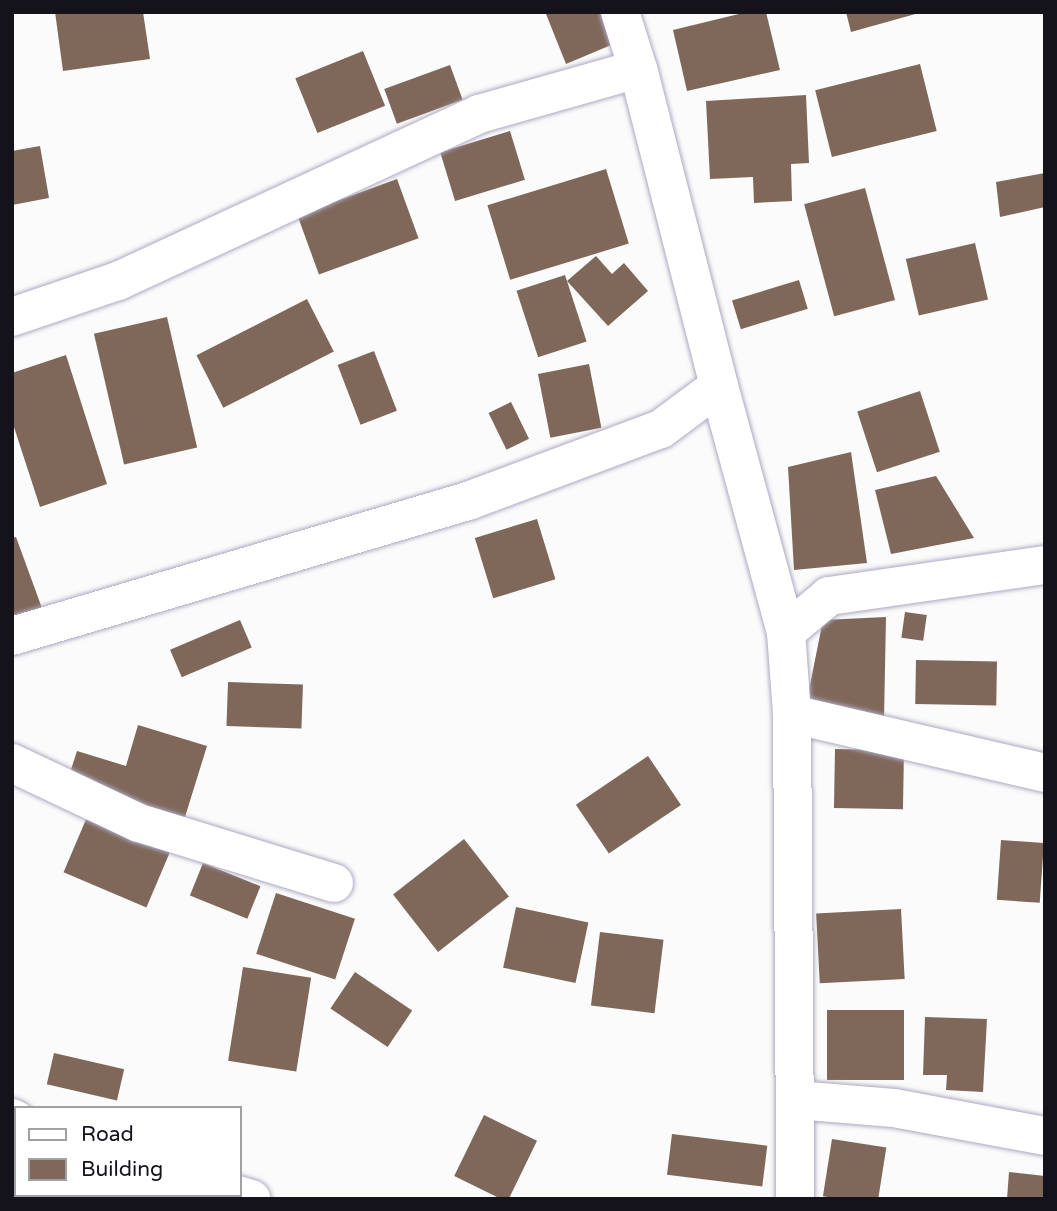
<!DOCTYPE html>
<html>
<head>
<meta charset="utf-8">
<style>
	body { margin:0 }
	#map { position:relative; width:1057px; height:1211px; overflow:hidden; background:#fbfbfb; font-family:"Varela Round",sans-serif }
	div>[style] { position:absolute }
	.building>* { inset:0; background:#7f685a; transform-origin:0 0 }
	.roads { filter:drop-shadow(0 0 2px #ada8c2) drop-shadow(0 0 2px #ada8c2) }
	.minor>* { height:38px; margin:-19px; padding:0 19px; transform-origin:19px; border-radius:19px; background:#fff }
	span { translate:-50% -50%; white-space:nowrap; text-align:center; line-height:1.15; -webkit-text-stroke:6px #fff; paint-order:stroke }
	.frame { position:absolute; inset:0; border:14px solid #14131c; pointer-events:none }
	.legend { position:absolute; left:14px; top:1106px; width:228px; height:91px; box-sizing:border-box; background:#fff; border:2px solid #a1a1a4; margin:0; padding:9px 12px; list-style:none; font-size:21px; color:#14131c }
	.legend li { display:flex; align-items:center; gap:14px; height:35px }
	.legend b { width:35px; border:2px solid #a1a1a4 }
</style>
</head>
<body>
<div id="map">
	<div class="building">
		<div style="clip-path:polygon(55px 12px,143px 12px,150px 59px,63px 71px)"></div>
		<div style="clip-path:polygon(612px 12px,623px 40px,566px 64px,546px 14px)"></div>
		<div style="clip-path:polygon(747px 12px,766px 12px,780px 70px,687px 91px,673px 30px)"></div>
		<div style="clip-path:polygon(846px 12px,919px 12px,919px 13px,851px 32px)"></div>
		<div style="left:363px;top:51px;width:59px;height:73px;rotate:68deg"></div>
		<div style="left:920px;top:64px;width:69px;height:108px;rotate:76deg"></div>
		<div style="left:450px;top:65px;width:37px;height:70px;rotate:70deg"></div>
		<div style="clip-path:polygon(806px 95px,809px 163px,791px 164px,792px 201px,754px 203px,753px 177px,710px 179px,706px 101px)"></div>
		<div style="left:510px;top:131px;width:51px;height:73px;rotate:73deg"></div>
		<div style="clip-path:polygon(40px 146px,49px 198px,12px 205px,12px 151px)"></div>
		<div style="left:606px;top:169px;width:78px;height:124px;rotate:73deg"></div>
		<div style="clip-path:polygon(1045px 173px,1045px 207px,1000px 217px,996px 182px)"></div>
		<div style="left:397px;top:179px;width:63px;height:106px;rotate:70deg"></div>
		<div style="left:865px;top:188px;width:116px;height:63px;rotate:75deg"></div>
		<div style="left:975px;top:243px;width:58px;height:71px;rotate:77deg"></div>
		<div style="clip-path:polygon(596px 256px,612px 274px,624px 263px,648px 291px,608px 326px,567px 281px)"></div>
		<div style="left:565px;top:275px;width:70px;height:51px;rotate:72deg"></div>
		<div style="left:799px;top:280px;width:30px;height:70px;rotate:73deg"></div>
		<div style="left:307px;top:299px;width:59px;height:124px;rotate:63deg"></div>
		<div style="left:167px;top:317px;width:134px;height:75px;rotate:77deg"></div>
		<div style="left:374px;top:351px;width:64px;height:39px;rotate:69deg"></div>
		<div style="clip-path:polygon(66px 355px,107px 484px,40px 507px,12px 421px,12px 373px)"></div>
		<div style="left:589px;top:364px;width:65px;height:52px;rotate:79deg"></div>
		<div style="left:920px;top:391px;width:64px;height:66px;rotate:72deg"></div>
		<div style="left:511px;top:402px;width:41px;height:25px;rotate:64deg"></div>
		<div style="clip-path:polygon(851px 452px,867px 563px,794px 570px,788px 467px)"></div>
		<div style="clip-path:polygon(936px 476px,974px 538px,891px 554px,875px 490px)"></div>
		<div style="left:537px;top:519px;width:63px;height:65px;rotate:73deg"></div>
		<div style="clip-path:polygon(16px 537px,43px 611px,12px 623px,12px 538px)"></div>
		<div style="left:905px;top:612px;width:22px;height:26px;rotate:8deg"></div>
		<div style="clip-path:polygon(886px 617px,884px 719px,807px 700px,823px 620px)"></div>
		<div style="left:240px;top:620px;width:30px;height:76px;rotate:67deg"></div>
		<div style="left:916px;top:660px;width:81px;height:44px;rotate:1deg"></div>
		<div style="left:228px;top:682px;width:75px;height:44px;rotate:2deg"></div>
		<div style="clip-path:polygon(138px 725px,207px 746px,185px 817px,67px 782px,77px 751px,126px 766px)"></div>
		<div style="left:835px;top:749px;width:69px;height:59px;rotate:1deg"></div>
		<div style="left:648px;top:756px;width:59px;height:87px;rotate:56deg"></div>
		<div style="left:87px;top:817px;width:90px;height:60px;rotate:23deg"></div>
		<div style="left:464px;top:839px;width:73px;height:90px;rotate:52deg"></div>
		<div style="left:1001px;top:840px;width:43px;height:60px;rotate:4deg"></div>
		<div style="left:203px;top:863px;width:62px;height:35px;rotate:22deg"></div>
		<div style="left:276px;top:893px;width:83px;height:64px;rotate:18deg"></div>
		<div style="left:516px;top:907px;width:74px;height:62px;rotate:12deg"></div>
		<div style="left:901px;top:909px;width:70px;height:85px;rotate:87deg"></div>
		<div style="left:600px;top:932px;width:64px;height:74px;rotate:7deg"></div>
		<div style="left:243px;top:967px;width:69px;height:95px;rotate:9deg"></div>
		<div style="left:355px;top:972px;width:69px;height:44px;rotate:34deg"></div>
		<div style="left:904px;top:1010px;width:70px;height:77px;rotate:90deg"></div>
		<div style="clip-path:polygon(925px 1017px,987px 1019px,983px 1092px,946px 1090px,947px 1075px,923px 1075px)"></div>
		<div style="left:54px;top:1053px;width:72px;height:32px;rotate:13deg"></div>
		<div style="left:484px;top:1115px;width:59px;height:68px;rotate:26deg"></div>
		<div style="left:672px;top:1134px;width:96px;height:41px;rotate:7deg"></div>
		<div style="left:832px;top:1139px;width:55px;height:58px;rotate:9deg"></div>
		<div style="clip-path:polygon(1009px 1172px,1045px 1176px,1045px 1199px,1007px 1199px)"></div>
	</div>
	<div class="roads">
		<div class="minor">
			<div style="left:12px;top:317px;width:112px;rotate:-18.8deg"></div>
			<div style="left:118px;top:281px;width:398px;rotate:-24.8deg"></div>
			<div style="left:479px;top:114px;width:165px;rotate:-15.8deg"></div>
			<div style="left:638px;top:69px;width:60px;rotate:-107.5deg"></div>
			<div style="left:719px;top:386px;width:255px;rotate:74.8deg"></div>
			<div style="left:786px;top:632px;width:82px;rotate:85.8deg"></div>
			<div style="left:792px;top:714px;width:485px;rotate:89.6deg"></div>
			<div style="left:786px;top:632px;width:56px;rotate:-39.9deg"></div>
			<div style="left:829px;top:596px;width:218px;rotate:-8.2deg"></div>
			<div style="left:12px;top:636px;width:476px;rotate:-16.5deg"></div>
			<div style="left:468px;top:501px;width:206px;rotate:-20.5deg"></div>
			<div style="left:661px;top:429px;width:72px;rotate:-36.6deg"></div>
			<div style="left:719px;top:386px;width:327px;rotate:-104.3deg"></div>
			<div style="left:792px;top:714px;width:260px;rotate:13.1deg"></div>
			<div style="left:12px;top:763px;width:140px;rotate:25.3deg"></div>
			<div style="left:139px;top:823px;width:204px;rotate:17.1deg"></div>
			<div style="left:796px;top:1100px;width:98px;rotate:4.7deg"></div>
			<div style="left:894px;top:1108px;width:154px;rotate:10.5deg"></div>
			<div style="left:12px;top:1118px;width:4px;rotate:27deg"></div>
			<div style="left:238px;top:1195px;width:14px;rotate:17deg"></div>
		</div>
	</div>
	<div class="frame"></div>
	<ul class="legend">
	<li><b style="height:9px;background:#fff"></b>Road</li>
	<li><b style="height:19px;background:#7f685a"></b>Building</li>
	</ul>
</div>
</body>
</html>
